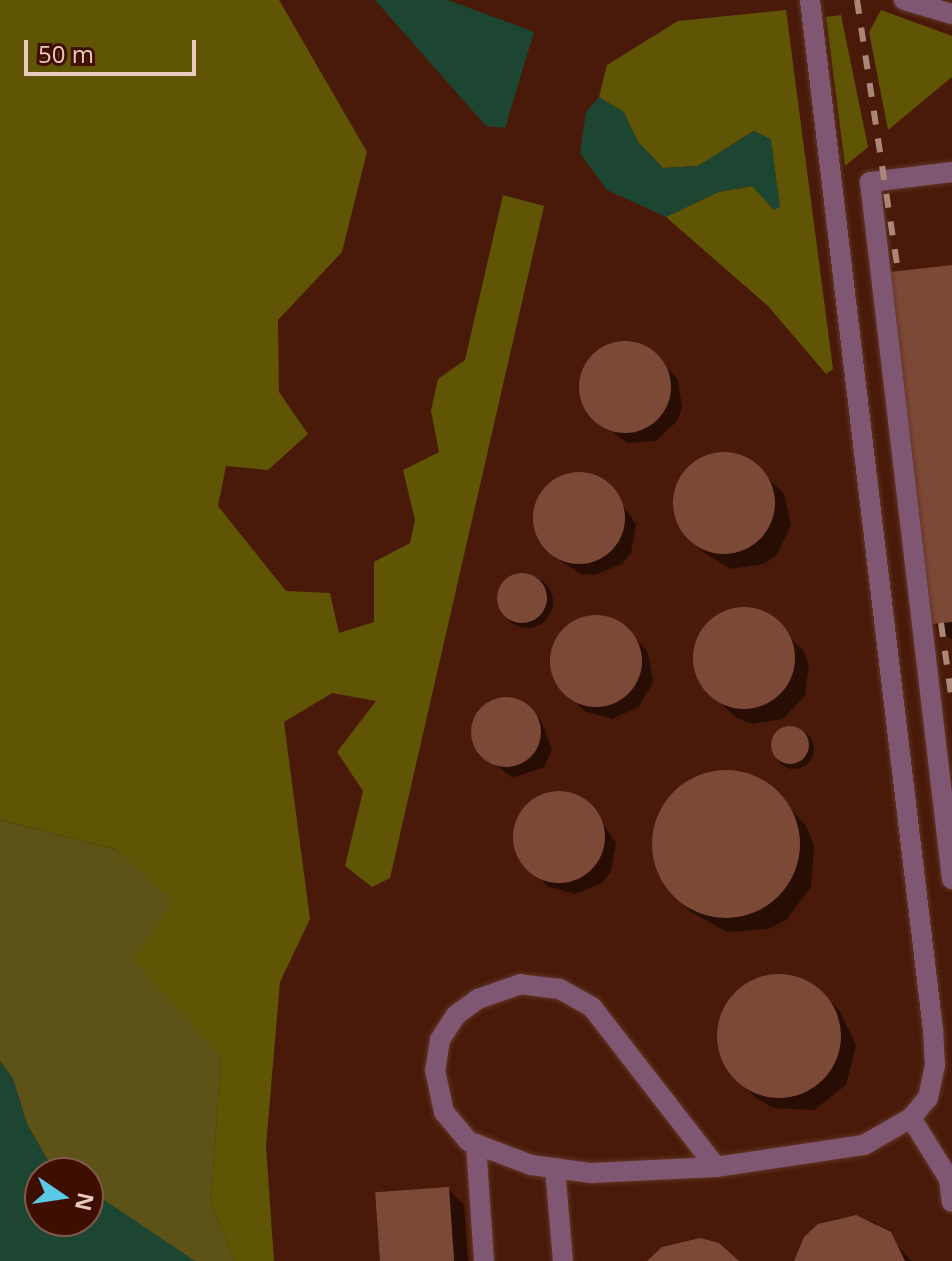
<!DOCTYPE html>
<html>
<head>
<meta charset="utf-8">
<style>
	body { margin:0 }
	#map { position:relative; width:952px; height:1261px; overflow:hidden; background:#491a09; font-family:"Open Sans",sans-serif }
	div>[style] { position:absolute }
	.green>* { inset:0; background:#5d5317 }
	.forest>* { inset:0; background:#605405 }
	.water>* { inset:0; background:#1d4632 }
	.shadow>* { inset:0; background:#0007 }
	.round { border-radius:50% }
	.building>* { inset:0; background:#7d4937; transform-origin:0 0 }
	.roads { filter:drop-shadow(0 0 2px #633626) drop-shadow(0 0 2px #633626) }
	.minor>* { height:20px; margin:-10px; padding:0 10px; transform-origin:10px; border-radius:10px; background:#805773 }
	.rail>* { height:6px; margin-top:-3px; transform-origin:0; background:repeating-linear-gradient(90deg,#ac8779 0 14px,transparent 0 28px) }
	span { translate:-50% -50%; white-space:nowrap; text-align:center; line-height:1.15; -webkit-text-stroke:6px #3e0f01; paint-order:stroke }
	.north { position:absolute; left:24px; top:1157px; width:80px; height:80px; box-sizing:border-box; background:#3e0f01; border:2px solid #825a4d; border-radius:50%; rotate:103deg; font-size:22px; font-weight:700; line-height:32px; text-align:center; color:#e9cabf }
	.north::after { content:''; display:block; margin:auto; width:28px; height:36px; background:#5bc8e6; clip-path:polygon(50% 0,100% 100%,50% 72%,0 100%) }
	.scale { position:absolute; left:24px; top:40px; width:172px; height:36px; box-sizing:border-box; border:4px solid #e9cabf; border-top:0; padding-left:10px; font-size:24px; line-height:28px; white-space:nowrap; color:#e9cabf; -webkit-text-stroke:6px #3e0f01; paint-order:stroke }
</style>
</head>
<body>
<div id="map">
	<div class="green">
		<div style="clip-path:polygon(0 820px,115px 849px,175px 902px,134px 959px,221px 1057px,211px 1203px,235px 1261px,195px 1261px,125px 1216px,88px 1189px,88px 1173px,67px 1173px,47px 1159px,27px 1124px,13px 1079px,0 1061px)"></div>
	</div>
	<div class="forest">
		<div style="clip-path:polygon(0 0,279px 0,367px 152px,342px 252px,278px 320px,279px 392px,308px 434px,268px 470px,226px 466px,218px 506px,286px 591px,330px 593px,339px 633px,374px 622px,374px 562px,410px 543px,415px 520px,403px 470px,439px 452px,431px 411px,438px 379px,465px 360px,503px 195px,544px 206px,390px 878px,372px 887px,345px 866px,363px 791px,337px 752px,376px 701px,332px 693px,284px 722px,310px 919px,280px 982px,266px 1146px,274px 1261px,235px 1261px,211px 1203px,221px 1057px,133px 959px,174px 902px,115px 849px,0 820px)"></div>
		<div style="clip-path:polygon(786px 10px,833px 369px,826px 374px,768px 306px,666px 217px,718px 192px,753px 186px,774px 210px,754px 131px,698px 166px,663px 168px,638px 142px,623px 112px,599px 97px,607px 65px,678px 21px)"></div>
		<div style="clip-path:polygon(881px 10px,952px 36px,952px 77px,888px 130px,869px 32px)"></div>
		<div style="clip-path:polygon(841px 15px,868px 147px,845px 166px,826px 17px)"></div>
	</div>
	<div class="water">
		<div style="clip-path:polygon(375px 0,448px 0,534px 32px,505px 128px,486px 126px)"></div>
		<div style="clip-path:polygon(599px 97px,624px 112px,638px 142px,663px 168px,698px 166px,754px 131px,771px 139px,780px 207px,774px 210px,752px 186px,718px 192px,666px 217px,607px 190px,580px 153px,586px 112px)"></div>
		<div style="clip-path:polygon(0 1061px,13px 1079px,27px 1124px,47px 1159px,67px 1173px,40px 1173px,40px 1221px,88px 1221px,88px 1189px,195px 1261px,0 1261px)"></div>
	</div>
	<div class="shadow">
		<div style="clip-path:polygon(952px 267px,952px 639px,950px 639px,934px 623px)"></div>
		<div style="clip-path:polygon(615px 344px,643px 346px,678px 379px,682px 408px,677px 421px,656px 441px,627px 443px,590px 414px,581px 386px,591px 359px)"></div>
		<div style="clip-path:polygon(726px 453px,756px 465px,784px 494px,791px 525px,777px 555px,764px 564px,731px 569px,703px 552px,697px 546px,723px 557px,686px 535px,675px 504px,684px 474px,710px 455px)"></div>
		<div style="clip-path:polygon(583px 473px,609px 486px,636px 524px,631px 553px,622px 564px,595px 575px,581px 574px,556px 558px,544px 545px,535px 518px,544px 490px,555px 480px)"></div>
		<div class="round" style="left:501px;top:576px;width:52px;height:52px"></div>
		<div style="clip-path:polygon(729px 612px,761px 612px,803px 650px,809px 665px,805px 696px,783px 719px,752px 724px,737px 718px,708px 692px,695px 662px,704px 631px)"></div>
		<div style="clip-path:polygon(600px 617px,639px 642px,648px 653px,653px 682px,639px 707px,612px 719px,584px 711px,554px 675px,552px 661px,561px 633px,585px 618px)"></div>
		<div style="clip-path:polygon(499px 700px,528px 708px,541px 720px,552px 749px,544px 767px,513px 778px,481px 754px,473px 733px,480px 712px)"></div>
		<div class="round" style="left:774px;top:729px;width:40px;height:40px"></div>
		<div style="clip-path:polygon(741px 773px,777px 793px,806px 826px,814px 846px,811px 887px,786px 920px,768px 929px,727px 932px,691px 912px,674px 895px,662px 879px,653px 838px,668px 800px,682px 785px,700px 775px)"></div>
		<div style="clip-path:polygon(563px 792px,590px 805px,616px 843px,611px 872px,602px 883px,576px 894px,548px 887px,517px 851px,515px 837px,525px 809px,549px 794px)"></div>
		<div style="clip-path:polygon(769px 976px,807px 982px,822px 993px,839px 1010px,856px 1045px,846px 1085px,814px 1110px,773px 1108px,756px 1098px,739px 1081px,720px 1046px,725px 1009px,752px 982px)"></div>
		<div style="clip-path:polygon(448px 1189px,464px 1205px,468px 1261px,382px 1261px)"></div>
		<div style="clip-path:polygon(837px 1218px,874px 1222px,912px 1261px,797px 1261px,805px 1239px)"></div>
	</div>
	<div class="building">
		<div style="clip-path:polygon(952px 265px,952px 622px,932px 624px,890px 272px)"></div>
		<div class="round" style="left:579px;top:341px;width:92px;height:92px"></div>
		<div class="round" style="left:673px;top:452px;width:102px;height:102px"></div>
		<div class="round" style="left:533px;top:472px;width:92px;height:92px"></div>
		<div class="round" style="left:497px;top:573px;width:50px;height:50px"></div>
		<div class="round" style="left:693px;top:607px;width:102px;height:102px"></div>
		<div class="round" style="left:550px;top:615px;width:92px;height:92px"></div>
		<div class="round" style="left:471px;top:697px;width:70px;height:70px"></div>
		<div class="round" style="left:771px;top:726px;width:38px;height:38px"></div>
		<div class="round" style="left:652px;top:770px;width:148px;height:148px"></div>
		<div class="round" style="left:513px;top:791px;width:92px;height:92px"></div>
		<div class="round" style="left:717px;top:974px;width:124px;height:124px"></div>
		<div style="left:449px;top:1187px;width:74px;height:74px;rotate:86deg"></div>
		<div style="clip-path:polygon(856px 1215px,891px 1232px,905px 1261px,794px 1261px,804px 1237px,818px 1224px)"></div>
		<div style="clip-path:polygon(700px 1238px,719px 1243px,739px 1261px,647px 1261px,662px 1247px)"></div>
	</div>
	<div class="roads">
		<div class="minor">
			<div style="left:904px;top:0;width:50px;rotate:16.3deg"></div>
			<div style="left:952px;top:172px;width:83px;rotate:173deg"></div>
			<div style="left:870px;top:182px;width:702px;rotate:83.29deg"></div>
			<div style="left:911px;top:1118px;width:72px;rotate:58.1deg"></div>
			<div style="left:949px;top:1179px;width:23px;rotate:83deg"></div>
			<div style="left:476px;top:1144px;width:117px;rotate:86.1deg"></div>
			<div style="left:716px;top:1167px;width:202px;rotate:-127.8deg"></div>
			<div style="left:592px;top:1007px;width:38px;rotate:-151deg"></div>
			<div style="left:559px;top:989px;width:38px;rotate:-173deg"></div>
			<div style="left:521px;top:984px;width:46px;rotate:160.8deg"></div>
			<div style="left:478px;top:999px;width:27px;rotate:144deg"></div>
			<div style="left:456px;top:1015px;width:30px;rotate:123deg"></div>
			<div style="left:440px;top:1040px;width:30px;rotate:99deg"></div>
			<div style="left:435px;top:1070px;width:43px;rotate:77.9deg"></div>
			<div style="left:444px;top:1112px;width:38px;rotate:50deg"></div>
			<div style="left:468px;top:1141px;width:67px;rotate:20.9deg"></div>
			<div style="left:531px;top:1165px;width:61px;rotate:7.6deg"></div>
			<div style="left:591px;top:1173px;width:125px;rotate:-2.7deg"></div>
			<div style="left:716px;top:1167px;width:150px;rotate:-8.5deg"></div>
			<div style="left:864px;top:1145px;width:54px;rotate:-29.9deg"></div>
			<div style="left:911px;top:1118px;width:26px;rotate:-50deg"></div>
			<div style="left:928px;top:1098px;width:33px;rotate:-78deg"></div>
			<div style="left:935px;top:1066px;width:36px;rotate:-93deg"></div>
			<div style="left:933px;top:1030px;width:1037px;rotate:-96.81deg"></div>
			<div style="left:555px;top:1168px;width:93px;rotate:85.1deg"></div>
		</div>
	</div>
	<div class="rail">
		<div style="left:857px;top:0;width:274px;rotate:81.4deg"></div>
		<div style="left:941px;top:623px;width:79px;rotate:82deg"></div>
	</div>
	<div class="north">N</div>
	<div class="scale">50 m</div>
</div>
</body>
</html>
